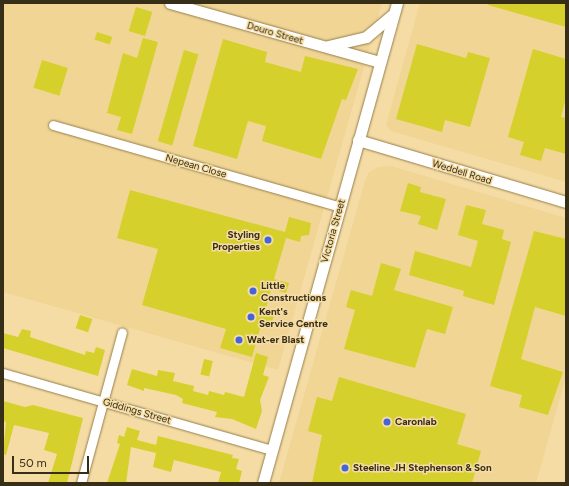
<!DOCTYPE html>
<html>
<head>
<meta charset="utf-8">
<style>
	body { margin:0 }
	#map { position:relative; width:569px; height:486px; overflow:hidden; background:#f5dca5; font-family:Figtree,sans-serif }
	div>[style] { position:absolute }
	.built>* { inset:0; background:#f0d595 }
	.building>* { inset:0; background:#d6d02c; transform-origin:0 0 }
	.roads { filter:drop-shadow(0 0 1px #967f4a) drop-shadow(0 0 1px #967f4a) }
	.minor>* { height:9px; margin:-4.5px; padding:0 4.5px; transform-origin:4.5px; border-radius:4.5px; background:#fff }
	.tertiary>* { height:11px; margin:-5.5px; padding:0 5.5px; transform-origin:5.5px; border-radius:5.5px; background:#fff }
	.dots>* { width:11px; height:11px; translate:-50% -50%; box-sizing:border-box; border:2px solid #f5dca5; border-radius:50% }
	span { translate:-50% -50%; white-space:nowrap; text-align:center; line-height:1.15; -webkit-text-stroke:3px #f5dca5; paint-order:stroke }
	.street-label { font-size:10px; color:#372e18 }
	.poi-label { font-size:10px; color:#372e18; font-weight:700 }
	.right { translate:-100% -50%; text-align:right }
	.left { translate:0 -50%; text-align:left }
	.frame { position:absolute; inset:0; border:4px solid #372e18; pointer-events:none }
	.scale { position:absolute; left:12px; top:456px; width:77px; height:18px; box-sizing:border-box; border:2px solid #372e18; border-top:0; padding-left:5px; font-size:12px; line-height:14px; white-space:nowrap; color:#372e18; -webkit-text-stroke:3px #f5dca5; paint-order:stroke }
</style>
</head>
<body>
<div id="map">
	<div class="built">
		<div style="clip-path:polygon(3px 3px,382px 3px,278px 370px,3px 292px)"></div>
		<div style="clip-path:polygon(420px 3px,566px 3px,566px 182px,391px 131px,386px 125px)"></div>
		<div style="clip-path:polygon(391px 166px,566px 218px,566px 377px,536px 483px,279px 483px,365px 181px,369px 172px,378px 167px)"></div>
	</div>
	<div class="building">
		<div style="clip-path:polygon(488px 3px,566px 3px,566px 27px,488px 5px)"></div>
		<div style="left:136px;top:7px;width:17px;height:25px;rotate:17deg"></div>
		<div style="left:97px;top:32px;width:16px;height:8px;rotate:18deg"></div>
		<div style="clip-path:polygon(143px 38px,158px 42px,132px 134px,117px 130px,121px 117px,107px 113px,123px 53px,137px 58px)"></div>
		<div style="clip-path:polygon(223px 39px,267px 52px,265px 62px,301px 72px,305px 56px,358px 69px,346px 100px,342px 99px,321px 159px,262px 141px,266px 126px,248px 121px,237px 159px,193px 146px)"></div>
		<div style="clip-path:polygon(417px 44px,466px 58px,468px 52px,490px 58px,470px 127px,445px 120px,442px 132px,396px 119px)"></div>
		<div style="clip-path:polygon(533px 49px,566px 59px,566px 98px,561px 117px,566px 118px,566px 154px,545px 148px,541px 161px,520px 155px,524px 142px,508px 137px)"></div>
		<div style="left:184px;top:50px;width:15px;height:95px;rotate:16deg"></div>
		<div style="left:42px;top:60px;width:27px;height:29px;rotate:17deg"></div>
		<div style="clip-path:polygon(408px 183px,421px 187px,420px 192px,446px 199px,437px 230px,418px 224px,421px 216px,400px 211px)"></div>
		<div style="clip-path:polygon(130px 190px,285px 232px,289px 217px,311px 223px,309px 235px,301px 236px,300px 242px,286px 238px,274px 279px,289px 283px,286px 293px,271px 289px,266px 309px,275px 312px,271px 325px,262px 322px,252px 357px,220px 348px,226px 329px,142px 305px,158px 249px,117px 238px)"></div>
		<div style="clip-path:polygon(466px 205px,486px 210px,482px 224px,504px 230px,502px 239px,511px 242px,494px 305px,463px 296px,464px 291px,409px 275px,415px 251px,471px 267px,478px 241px,458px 235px)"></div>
		<div style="clip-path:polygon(534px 231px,566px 239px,566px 316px,535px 307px,521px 359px,563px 372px,548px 415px,519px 407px,522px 395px,490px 386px)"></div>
		<div style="clip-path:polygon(381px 263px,401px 269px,394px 290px,453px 307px,445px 334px,427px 329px,415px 368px,344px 349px,355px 310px,346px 307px,351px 290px,372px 296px)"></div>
		<div style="left:80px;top:315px;width:13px;height:14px;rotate:18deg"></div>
		<div style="clip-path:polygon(22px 329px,31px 331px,30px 337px,85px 355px,86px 351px,94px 353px,96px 347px,105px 350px,98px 376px,3px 348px,3px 333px,18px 337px)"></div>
		<div style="clip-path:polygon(256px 353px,268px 357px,263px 375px,269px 377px,260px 400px,262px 411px,256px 429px,232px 419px,215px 417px,217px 412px,182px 403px,183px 399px,176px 395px,144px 388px,144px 391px,127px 385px,132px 369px,157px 376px,158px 370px,175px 373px,173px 381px,194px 386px,193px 391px,208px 395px,209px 391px,224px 395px,225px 392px,244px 397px)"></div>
		<div style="left:204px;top:359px;width:9px;height:16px;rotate:13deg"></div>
		<div style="clip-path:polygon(339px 377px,466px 414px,457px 444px,481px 451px,472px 483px,312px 483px,322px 435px,308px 431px,317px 397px,332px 401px)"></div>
		<div style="clip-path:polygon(3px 401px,25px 407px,33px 405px,83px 418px,67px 483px,48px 483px,57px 454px,44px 450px,49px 433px,14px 425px,6px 455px,3px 454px,6px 422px,3px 421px)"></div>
		<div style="clip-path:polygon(127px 427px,140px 431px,137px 440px,156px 445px,158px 436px,233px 455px,232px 458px,239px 459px,236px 469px,242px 471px,239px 483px,218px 483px,221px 472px,174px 460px,171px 472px,153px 467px,156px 453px,131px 447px,126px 483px,107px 483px,120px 444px,117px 443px,119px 435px,124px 437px)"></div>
	</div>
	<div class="roads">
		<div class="minor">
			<div style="left:53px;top:125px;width:298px;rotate:15.9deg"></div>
			<div style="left:3px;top:373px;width:280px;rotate:16deg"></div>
			<div style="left:81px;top:483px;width:156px;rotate:-74.8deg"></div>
		</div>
		<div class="tertiary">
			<div style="left:170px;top:3px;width:218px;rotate:15.7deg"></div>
			<div style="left:328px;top:46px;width:39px;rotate:-13deg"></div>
			<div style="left:366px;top:37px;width:35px;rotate:-40deg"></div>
			<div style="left:358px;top:140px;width:217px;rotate:16.6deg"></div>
			<div style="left:263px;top:483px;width:498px;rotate:-74.4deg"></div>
		</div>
	</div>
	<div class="dots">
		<div style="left:268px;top:240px;background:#4265d7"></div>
		<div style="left:253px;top:291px;background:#4265d7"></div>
		<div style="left:251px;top:317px;background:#4265d7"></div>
		<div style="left:239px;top:340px;background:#4265d7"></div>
		<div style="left:387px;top:422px;background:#4265d7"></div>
		<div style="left:345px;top:468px;background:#4265d7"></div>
	</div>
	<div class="street-label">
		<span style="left:275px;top:33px;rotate:16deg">Douro Street</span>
		<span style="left:196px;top:166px;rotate:16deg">Nepean Close</span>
		<span style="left:462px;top:172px;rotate:17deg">Weddell Road</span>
		<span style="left:333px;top:231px;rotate:-74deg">Victoria Street</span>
		<span style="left:137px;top:411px;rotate:16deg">Giddings Street</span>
	</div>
	<div class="poi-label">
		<span class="right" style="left:260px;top:240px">Styling<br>Properties</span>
		<span class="left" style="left:261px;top:291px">Little<br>Constructions</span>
		<span class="left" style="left:259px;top:317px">Kent's<br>Service Centre</span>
		<span class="left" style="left:247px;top:340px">Wat-er Blast</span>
		<span class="left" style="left:395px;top:422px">Caronlab</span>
		<span class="left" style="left:353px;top:468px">Steeline JH Stephenson &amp; Son</span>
	</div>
	<div class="frame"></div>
	<div class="scale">50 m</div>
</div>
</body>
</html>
